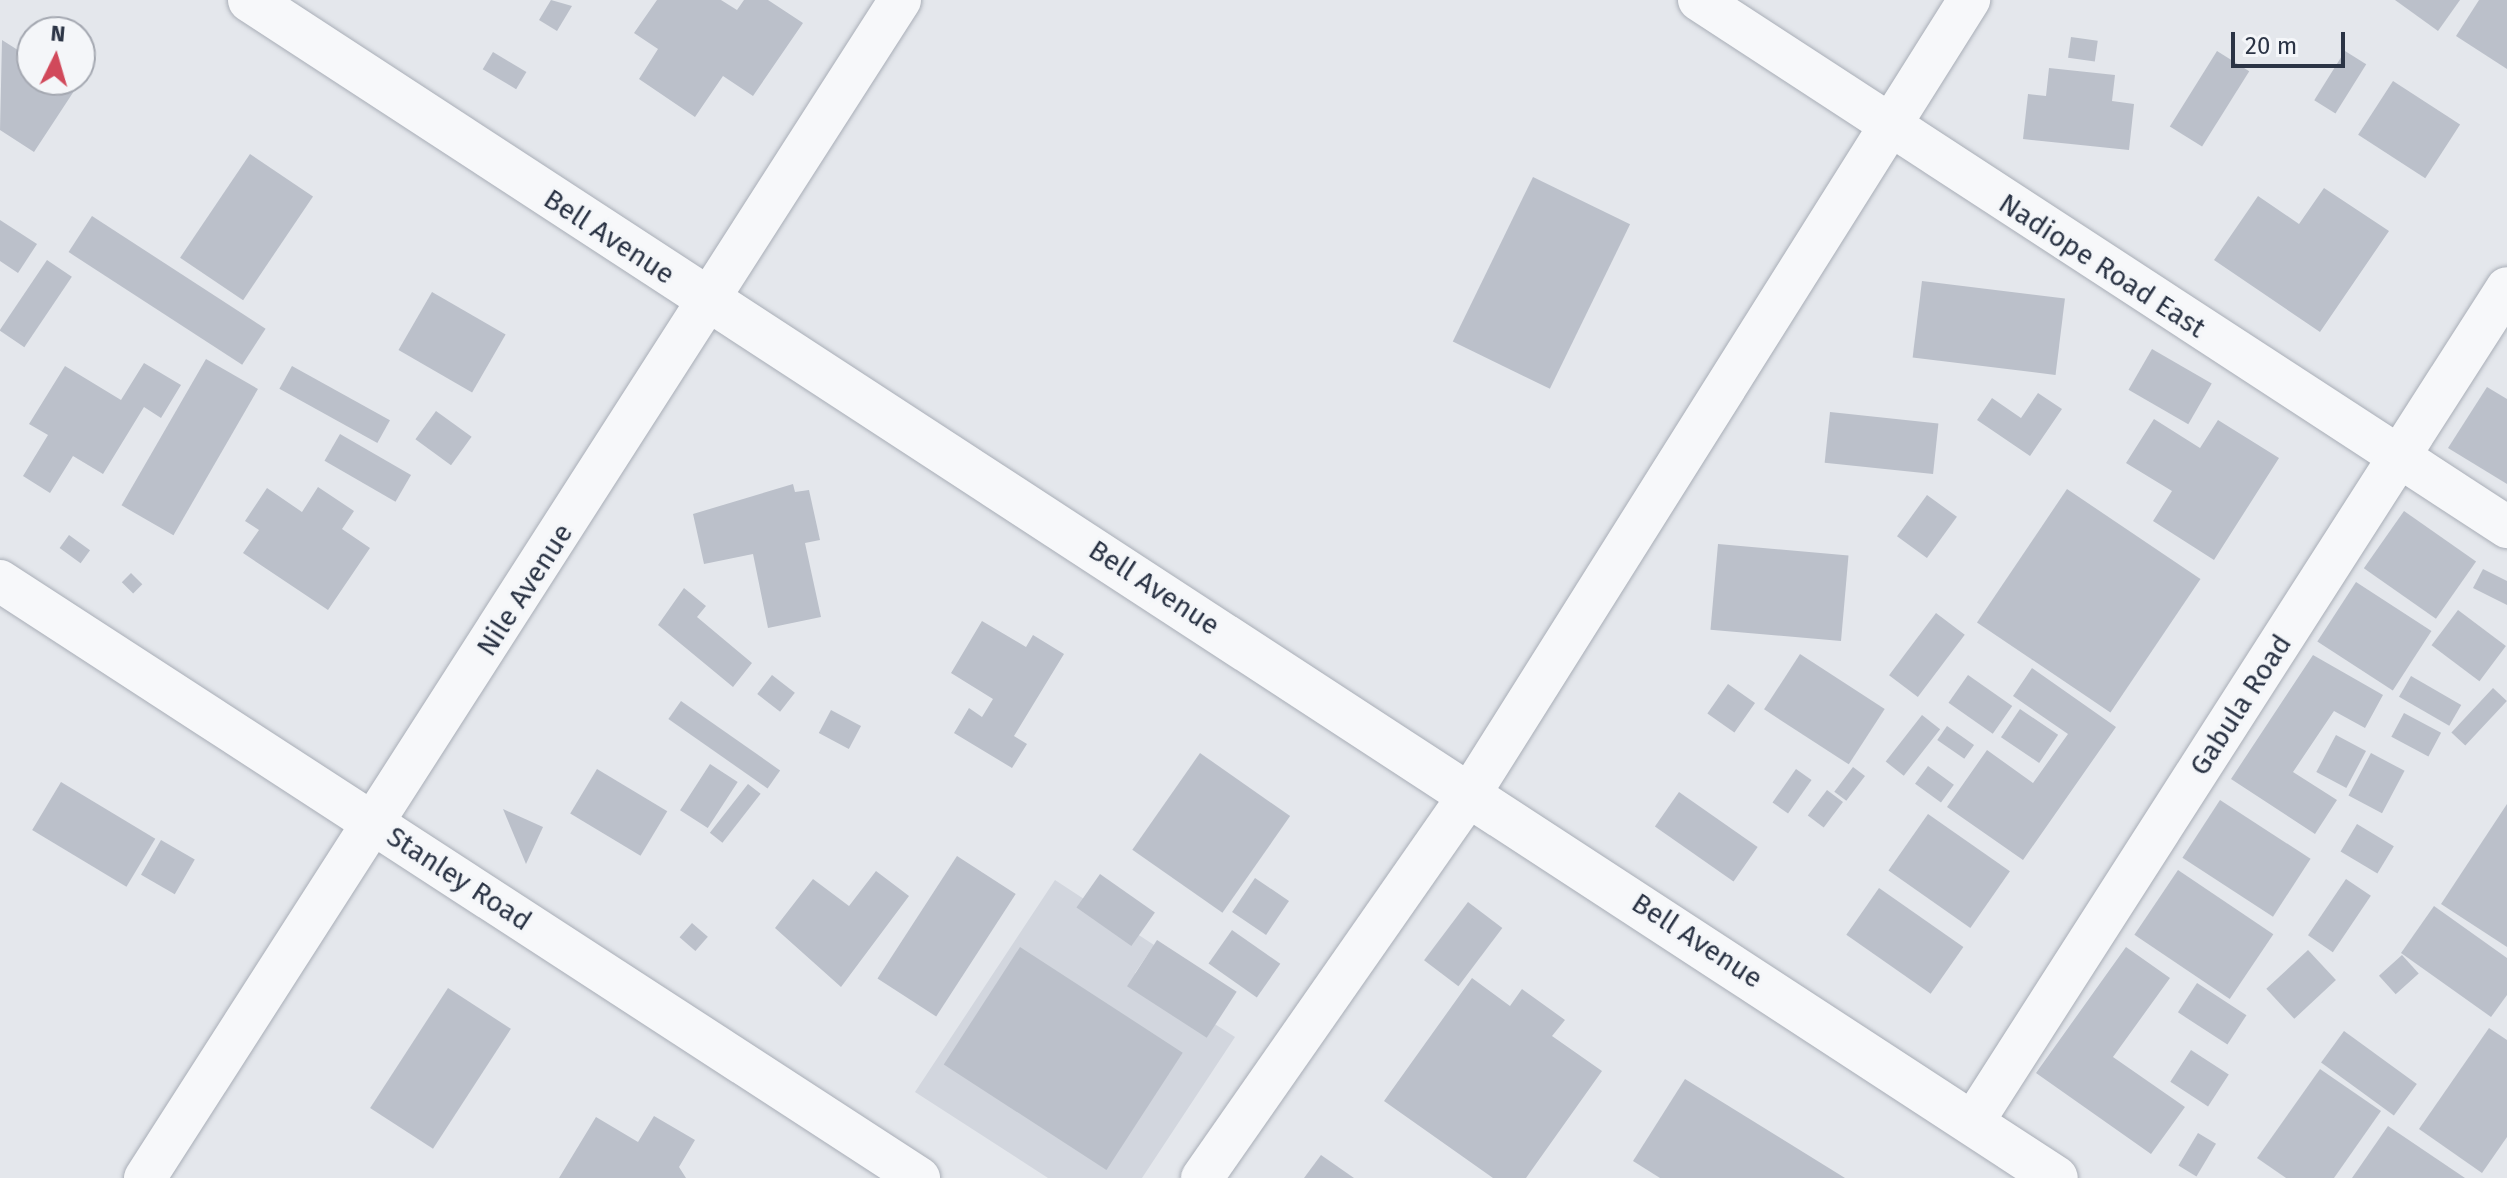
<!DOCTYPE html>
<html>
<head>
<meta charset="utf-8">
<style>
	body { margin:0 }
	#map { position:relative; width:2507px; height:1178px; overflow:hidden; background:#e4e7ec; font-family:"Fira Sans",sans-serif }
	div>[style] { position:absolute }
	.built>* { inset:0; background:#d2d6de }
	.building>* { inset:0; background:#bbc0ca; transform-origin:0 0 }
	.roads { filter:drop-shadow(0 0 2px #a9aeb7) drop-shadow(0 0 2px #a9aeb7) }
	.minor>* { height:42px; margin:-21px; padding:0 21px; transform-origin:21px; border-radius:21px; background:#f7f8fa }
	.tertiary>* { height:44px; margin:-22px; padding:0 22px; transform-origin:22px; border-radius:22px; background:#f7f8fa }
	span { translate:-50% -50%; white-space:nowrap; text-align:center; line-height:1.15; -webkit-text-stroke:6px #f4f6f9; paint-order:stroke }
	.street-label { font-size:28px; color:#2b3445 }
	.north { position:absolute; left:16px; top:16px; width:80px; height:80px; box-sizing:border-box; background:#f4f6f9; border:2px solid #a4a8b1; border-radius:50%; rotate:5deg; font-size:22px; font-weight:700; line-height:32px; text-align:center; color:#2b3445 }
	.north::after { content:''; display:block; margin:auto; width:28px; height:36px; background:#d1495b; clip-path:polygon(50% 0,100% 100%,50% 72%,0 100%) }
	.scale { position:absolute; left:2231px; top:32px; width:114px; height:36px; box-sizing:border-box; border:4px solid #2b3445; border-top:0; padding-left:10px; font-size:24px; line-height:28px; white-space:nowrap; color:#2b3445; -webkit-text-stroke:6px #f4f6f9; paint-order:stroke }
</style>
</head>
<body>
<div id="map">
	<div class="built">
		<div style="clip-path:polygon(1055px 880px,1154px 945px,1135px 973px,1235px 1037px,1142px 1178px,1048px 1178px,915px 1092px)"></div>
	</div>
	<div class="building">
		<div style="clip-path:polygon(551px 0,572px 6px,557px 31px,539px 20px)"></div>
		<div style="clip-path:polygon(657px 0,721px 0,737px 10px,744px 0,768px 0,803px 23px,753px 96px,723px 76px,695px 117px,639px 79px,658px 49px,634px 33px)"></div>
		<div style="clip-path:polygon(2395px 0,2460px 0,2438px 31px)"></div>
		<div style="clip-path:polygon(2479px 0,2507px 0,2507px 69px,2456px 36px)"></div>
		<div style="left:2071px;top:37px;width:27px;height:21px;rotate:8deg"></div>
		<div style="clip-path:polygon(2px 40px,32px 59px,32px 80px,76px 88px,34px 152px,0 130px)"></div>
		<div style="left:2217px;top:51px;width:38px;height:89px;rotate:32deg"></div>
		<div style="left:2345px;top:51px;width:25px;height:58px;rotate:32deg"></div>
		<div style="left:493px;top:52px;width:39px;height:20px;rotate:31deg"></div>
		<div style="clip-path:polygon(2049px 68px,2115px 75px,2112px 101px,2134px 104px,2129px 150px,2023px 139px,2028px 94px,2046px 96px)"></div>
		<div style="left:2393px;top:81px;width:80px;height:64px;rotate:33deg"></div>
		<div style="left:250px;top:154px;width:76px;height:125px;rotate:34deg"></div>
		<div style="left:1533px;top:177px;width:108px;height:183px;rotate:26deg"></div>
		<div style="clip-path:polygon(2324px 188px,2389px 231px,2320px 332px,2214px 260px,2258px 196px,2299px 224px)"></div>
		<div style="left:92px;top:216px;width:207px;height:43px;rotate:33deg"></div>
		<div style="clip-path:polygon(0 220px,37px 244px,18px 273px,0 261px)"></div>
		<div style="left:47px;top:260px;width:30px;height:85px;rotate:34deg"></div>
		<div style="left:1922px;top:281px;width:144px;height:77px;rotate:7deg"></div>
		<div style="left:432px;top:292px;width:85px;height:67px;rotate:30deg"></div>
		<div style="left:2152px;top:349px;width:69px;height:47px;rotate:30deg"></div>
		<div style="left:206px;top:359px;width:60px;height:169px;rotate:30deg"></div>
		<div style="clip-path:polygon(144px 363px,181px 385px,161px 418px,144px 407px,103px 474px,73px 456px,50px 493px,23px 476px,48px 435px,29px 424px,65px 366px,121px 400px)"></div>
		<div style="left:292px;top:366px;width:112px;height:26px;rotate:29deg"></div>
		<div style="clip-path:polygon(2487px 387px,2507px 399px,2507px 484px,2448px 448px)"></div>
		<div style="clip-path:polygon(2038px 393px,2062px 409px,2030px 456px,1977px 420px,1992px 398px,2021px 418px)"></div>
		<div style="left:436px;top:411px;width:44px;height:35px;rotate:36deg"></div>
		<div style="left:1830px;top:412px;width:109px;height:51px;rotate:6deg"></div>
		<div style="clip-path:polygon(2154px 419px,2200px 448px,2218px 420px,2279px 458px,2214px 560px,2153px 521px,2172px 491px,2126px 463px)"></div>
		<div style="left:340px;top:434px;width:82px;height:31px;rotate:30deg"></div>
		<div style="clip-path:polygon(793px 484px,795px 492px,809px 490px,820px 540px,805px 543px,821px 617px,768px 628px,753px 554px,704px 564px,693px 514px)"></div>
		<div style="clip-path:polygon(318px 487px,354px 511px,342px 529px,370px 548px,328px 610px,243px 553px,259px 530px,245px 521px,267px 488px,302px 512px)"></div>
		<div style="left:2067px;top:489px;width:161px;height:161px;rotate:34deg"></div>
		<div style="left:1927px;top:495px;width:37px;height:51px;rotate:36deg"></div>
		<div style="left:2404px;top:511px;width:88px;height:70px;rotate:35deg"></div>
		<div style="left:69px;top:535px;width:26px;height:16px;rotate:36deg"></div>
		<div style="left:1718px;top:544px;width:131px;height:86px;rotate:5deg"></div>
		<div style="clip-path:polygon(2483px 569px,2507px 581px,2507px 605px,2473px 588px)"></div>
		<div style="left:131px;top:573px;width:16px;height:13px;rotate:45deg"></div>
		<div style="left:2356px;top:582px;width:90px;height:71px;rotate:33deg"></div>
		<div style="clip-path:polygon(684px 588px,706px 606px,697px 617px,752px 663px,733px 687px,658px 625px)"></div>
		<div style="left:2458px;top:610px;width:60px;height:44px;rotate:37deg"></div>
		<div style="left:1936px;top:613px;width:36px;height:78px;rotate:37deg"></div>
		<div style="clip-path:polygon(982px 621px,1026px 647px,1033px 635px,1064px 654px,1014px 736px,1027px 744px,1012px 768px,954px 733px,969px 708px,982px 717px,993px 699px,951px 673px)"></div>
		<div style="left:1800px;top:654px;width:101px;height:66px;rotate:33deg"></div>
		<div style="clip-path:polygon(2313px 655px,2383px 695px,2365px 728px,2334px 711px,2293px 772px,2337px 800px,2315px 834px,2231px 779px)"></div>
		<div style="clip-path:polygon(2032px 668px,2116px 727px,2023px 860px,1947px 807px,1987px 750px,2033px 783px,2068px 734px,2013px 696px)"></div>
		<div style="left:772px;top:675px;width:29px;height:24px;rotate:38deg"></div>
		<div style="left:1968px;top:675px;width:54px;height:34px;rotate:35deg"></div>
		<div style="left:2411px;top:676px;width:58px;height:24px;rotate:30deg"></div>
		<div style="left:1728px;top:684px;width:33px;height:36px;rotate:35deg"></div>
		<div style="left:2493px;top:688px;width:19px;height:61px;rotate:43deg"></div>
		<div style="left:681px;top:701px;width:121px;height:22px;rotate:35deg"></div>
		<div style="left:2020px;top:709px;width:46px;height:34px;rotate:34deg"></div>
		<div style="left:831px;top:710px;width:34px;height:26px;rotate:28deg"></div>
		<div style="left:2404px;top:713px;width:42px;height:27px;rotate:28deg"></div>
		<div style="left:1922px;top:715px;width:23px;height:59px;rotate:38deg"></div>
		<div style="left:1947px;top:726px;width:33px;height:17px;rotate:35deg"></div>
		<div style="left:2336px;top:735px;width:34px;height:42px;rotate:28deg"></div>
		<div style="left:1200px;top:753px;width:110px;height:118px;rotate:35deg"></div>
		<div style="left:2371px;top:753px;width:38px;height:48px;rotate:28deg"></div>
		<div style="left:710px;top:764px;width:33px;height:55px;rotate:33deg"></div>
		<div style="left:1928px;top:766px;width:32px;height:22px;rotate:36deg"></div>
		<div style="left:1853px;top:767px;width:15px;height:31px;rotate:37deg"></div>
		<div style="left:597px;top:769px;width:82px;height:52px;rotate:31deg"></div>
		<div style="left:1796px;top:769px;width:19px;height:41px;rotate:35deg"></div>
		<div style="left:61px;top:782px;width:110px;height:56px;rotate:31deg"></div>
		<div style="left:748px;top:784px;width:16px;height:62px;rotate:38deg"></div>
		<div style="left:1827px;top:790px;width:20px;height:32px;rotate:37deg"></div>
		<div style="left:1679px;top:792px;width:96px;height:42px;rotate:35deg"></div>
		<div style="left:2220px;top:800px;width:108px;height:69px;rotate:33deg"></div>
		<div style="clip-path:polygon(2507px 804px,2507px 947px,2441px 904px)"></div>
		<div style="clip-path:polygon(503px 809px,543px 827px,526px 864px)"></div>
		<div style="left:1928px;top:814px;width:100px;height:69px;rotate:35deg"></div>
		<div style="left:2357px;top:824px;width:43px;height:32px;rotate:31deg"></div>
		<div style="left:161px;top:840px;width:39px;height:40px;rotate:30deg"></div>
		<div style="left:957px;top:856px;width:70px;height:146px;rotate:33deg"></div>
		<div style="left:2178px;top:870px;width:115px;height:78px;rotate:34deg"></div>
		<div style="clip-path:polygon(876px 871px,909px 896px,841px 987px,775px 928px,813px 879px,849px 906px)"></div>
		<div style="left:1100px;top:874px;width:67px;height:41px;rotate:35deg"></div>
		<div style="left:1255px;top:878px;width:41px;height:41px;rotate:34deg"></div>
		<div style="left:2346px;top:879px;width:30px;height:68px;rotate:34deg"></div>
		<div style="left:1879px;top:888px;width:103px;height:57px;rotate:35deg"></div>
		<div style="left:1468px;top:902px;width:43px;height:73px;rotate:37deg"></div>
		<div style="clip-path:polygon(2434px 906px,2507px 958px,2507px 995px,2491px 1017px,2401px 953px)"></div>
		<div style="left:692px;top:923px;width:21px;height:19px;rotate:41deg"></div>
		<div style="left:1232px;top:930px;width:59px;height:41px;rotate:35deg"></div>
		<div style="left:1157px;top:940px;width:95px;height:55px;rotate:33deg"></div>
		<div style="left:1020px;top:947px;width:194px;height:140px;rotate:33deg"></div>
		<div style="clip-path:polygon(2126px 947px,2170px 978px,2113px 1057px,2185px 1107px,2151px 1154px,2036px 1073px)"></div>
		<div style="left:2308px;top:950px;width:41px;height:57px;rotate:47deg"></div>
		<div style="left:2402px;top:955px;width:25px;height:31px;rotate:48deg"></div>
		<div style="clip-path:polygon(1472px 978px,1510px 1006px,1522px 989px,1565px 1020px,1552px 1036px,1602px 1071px,1526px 1178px,1493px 1178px,1384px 1101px)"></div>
		<div style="left:2197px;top:983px;width:59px;height:35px;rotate:33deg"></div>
		<div style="left:448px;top:988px;width:75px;height:143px;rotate:33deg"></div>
		<div style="clip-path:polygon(2489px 1028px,2507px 1040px,2507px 1137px,2482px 1173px,2419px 1129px)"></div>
		<div style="left:2344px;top:1031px;width:90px;height:39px;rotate:36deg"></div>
		<div style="left:2191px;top:1050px;width:45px;height:38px;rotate:33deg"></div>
		<div style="clip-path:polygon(2320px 1069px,2381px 1111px,2334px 1178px,2286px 1178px,2257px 1158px)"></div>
		<div style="clip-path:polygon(1685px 1079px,1845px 1178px,1660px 1178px,1633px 1161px)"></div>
		<div style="clip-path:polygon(654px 1116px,695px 1140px,679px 1167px,686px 1178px,559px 1178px,596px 1117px,638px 1142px)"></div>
		<div style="clip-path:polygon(2388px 1126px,2465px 1178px,2352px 1178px)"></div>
		<div style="left:2198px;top:1133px;width:21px;height:38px;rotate:31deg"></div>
		<div style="clip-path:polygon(1321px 1155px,1354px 1178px,1304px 1178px)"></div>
	</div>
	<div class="roads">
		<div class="minor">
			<div style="left:1699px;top:0;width:965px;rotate:33.11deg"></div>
			<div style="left:0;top:581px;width:1096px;rotate:33.01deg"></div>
			<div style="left:1973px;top:1122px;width:990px;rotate:-57.37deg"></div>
			<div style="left:145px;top:1178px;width:1399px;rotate:-57.34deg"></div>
			<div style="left:1202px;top:1178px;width:470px;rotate:-55.1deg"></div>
			<div style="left:1471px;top:792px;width:936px;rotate:-57.84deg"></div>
		</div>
		<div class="tertiary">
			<div style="left:250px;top:0;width:2156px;rotate:33.12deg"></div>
		</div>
	</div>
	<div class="street-label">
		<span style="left:609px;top:237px;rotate:33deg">Bell Avenue</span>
		<span style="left:2102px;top:266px;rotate:33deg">Nadiope Road East</span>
		<span style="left:1154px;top:588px;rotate:33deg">Bell Avenue</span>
		<span style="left:525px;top:590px;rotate:-57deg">Nile Avenue</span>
		<span style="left:2241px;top:705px;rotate:-57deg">Gabula Road</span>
		<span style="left:459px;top:879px;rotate:33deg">Stanley Road</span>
		<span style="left:1697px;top:941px;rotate:33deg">Bell Avenue</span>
	</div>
	<div class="north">N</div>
	<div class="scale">20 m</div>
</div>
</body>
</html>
